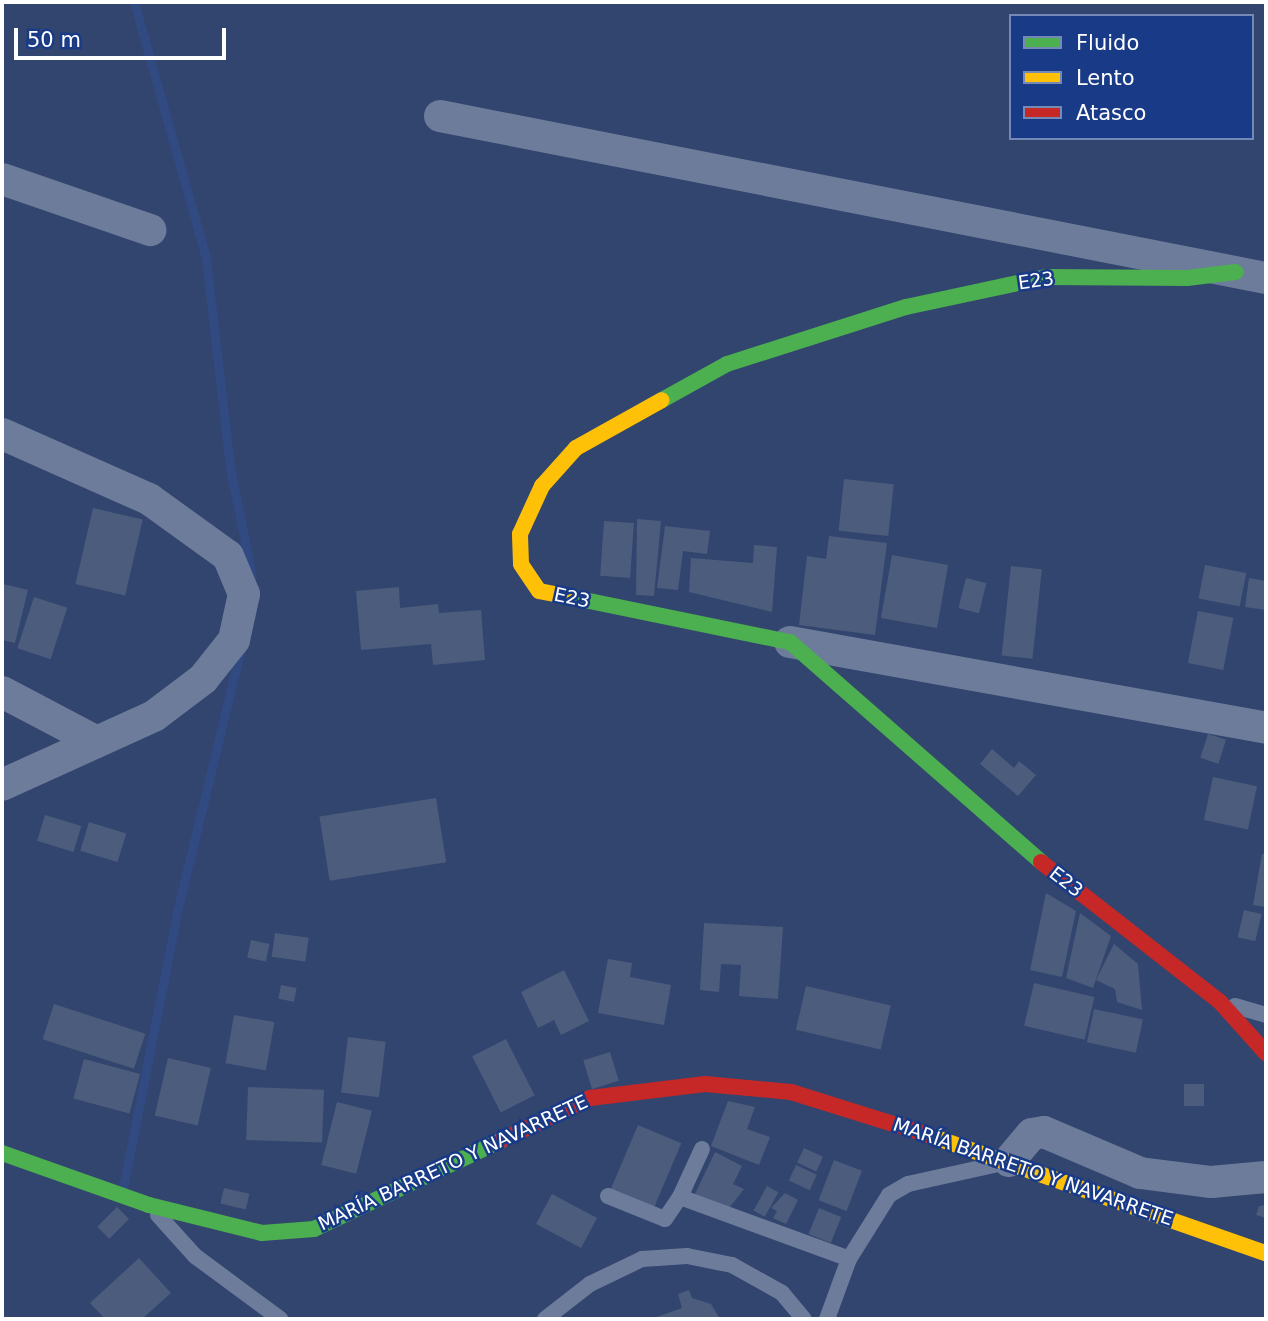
<!DOCTYPE html>
<html>
<head>
<meta charset="utf-8">
<style>
	body { margin:0 }
	#map { position:relative; width:1268px; height:1321px; overflow:hidden; background:#32456e; font-family:"DejaVu Sans",sans-serif }
	div>[style] { position:absolute }
	.stream>* { height:9px; margin:-4.5px; padding:0 4.5px; transform-origin:4.5px; border-radius:4.5px; background:#324a82 }
	.building>* { inset:0; background:#4c5c7d; transform-origin:0 0 }
	.lane>* { height:16px; margin:-8px; padding:0 8px; transform-origin:8px; border-radius:8px; background:#6e7c9c }
	.street>* { height:32px; margin:-16px; padding:0 16px; transform-origin:16px; border-radius:16px; background:#6e7c9c }
	.fast>* { height:16px; margin:-8px; padding:0 8px; transform-origin:8px; border-radius:8px; background:#4caf50 }
	.slow>* { height:16px; margin:-8px; padding:0 8px; transform-origin:8px; border-radius:8px; background:#ffc107 }
	.jam>* { height:16px; margin:-8px; padding:0 8px; transform-origin:8px; border-radius:8px; background:#c62828 }
	span { translate:-50% -50%; white-space:nowrap; text-align:center; line-height:1.15; -webkit-text-stroke:5px #193b87; paint-order:stroke }
	.street-label { font-size:19px; color:#fff }
	.frame { position:absolute; inset:0; border:4px solid #fff; pointer-events:none }
	.legend { position:absolute; left:1009px; top:14px; width:245px; height:126px; box-sizing:border-box; background:#193b87; border:2px solid #7589b7; margin:0; padding:9px 12px; list-style:none; font-size:21px; color:#fff }
	.legend li { display:flex; align-items:center; gap:14px; height:35px }
	.legend b { width:35px; border:2px solid #7589b7 }
	.scale { position:absolute; left:14px; top:28px; width:212px; height:32px; box-sizing:border-box; border:4px solid #fff; border-top:0; padding-left:9px; font-size:21px; line-height:24px; white-space:nowrap; color:#fff; -webkit-text-stroke:5px #193b87; paint-order:stroke }
</style>
</head>
<body>
<div id="map">
	<div class="stream">
		<div style="left:134px;top:2px;width:267px;rotate:74.3deg"></div>
		<div style="left:206px;top:259px;width:210px;rotate:83.4deg"></div>
		<div style="left:230px;top:468px;width:110px;rotate:78.5deg"></div>
		<div style="left:123px;top:1188px;width:281px;rotate:-78.9deg"></div>
		<div style="left:177px;top:912px;width:272px;rotate:-76.4deg"></div>
	</div>
	<div class="building">
		<div style="left:844px;top:479px;width:50px;height:52px;rotate:6deg"></div>
		<div style="left:93px;top:508px;width:51px;height:78px;rotate:13deg"></div>
		<div style="clip-path:polygon(637px 519px,661px 521px,654px 596px,636px 595px)"></div>
		<div style="left:604px;top:521px;width:30px;height:55px;rotate:4deg"></div>
		<div style="clip-path:polygon(665px 526px,710px 531px,707px 554px,683px 551px,678px 590px,657px 588px)"></div>
		<div style="clip-path:polygon(829px 536px,887px 543px,875px 635px,799px 625px,807px 556px,826px 559px)"></div>
		<div style="clip-path:polygon(754px 545px,777px 547px,772px 612px,689px 592px,691px 558px,753px 563px)"></div>
		<div style="left:892px;top:555px;width:57px;height:64px;rotate:10deg"></div>
		<div style="left:1205px;top:565px;width:42px;height:34px;rotate:11deg"></div>
		<div style="left:1011px;top:566px;width:31px;height:90px;rotate:6deg"></div>
		<div style="left:966px;top:578px;width:21px;height:31px;rotate:14deg"></div>
		<div style="clip-path:polygon(1249px 578px,1266px 581px,1266px 610px,1245px 607px)"></div>
		<div style="clip-path:polygon(3px 584px,28px 590px,15px 643px,2px 640px)"></div>
		<div style="clip-path:polygon(399px 587px,400px 608px,438px 604px,439px 613px,481px 610px,485px 660px,433px 665px,431px 644px,361px 650px,356px 591px)"></div>
		<div style="left:34px;top:597px;width:35px;height:54px;rotate:18deg"></div>
		<div style="left:1198px;top:611px;width:36px;height:53px;rotate:11deg"></div>
		<div style="left:1208px;top:734px;width:19px;height:25px;rotate:18deg"></div>
		<div style="clip-path:polygon(992px 749px,1014px 768px,1019px 761px,1036px 775px,1018px 796px,980px 764px)"></div>
		<div style="left:1213px;top:777px;width:45px;height:44px;rotate:12deg"></div>
		<div style="left:436px;top:798px;width:65px;height:118px;rotate:81deg"></div>
		<div style="left:45px;top:815px;width:38px;height:27px;rotate:17deg"></div>
		<div style="left:89px;top:822px;width:39px;height:30px;rotate:17deg"></div>
		<div style="clip-path:polygon(1262px 854px,1266px 854px,1266px 907px,1253px 905px)"></div>
		<div style="clip-path:polygon(1046px 893px,1076px 911px,1062px 977px,1030px 970px)"></div>
		<div style="left:1244px;top:910px;width:18px;height:28px;rotate:13deg"></div>
		<div style="clip-path:polygon(1080px 913px,1111px 936px,1093px 988px,1066px 978px)"></div>
		<div style="clip-path:polygon(704px 923px,783px 927px,778px 999px,739px 996px,741px 965px,721px 964px,719px 992px,700px 990px)"></div>
		<div style="left:275px;top:933px;width:34px;height:24px;rotate:8deg"></div>
		<div style="left:251px;top:940px;width:19px;height:18px;rotate:12deg"></div>
		<div style="clip-path:polygon(1114px 944px,1138px 964px,1142px 1010px,1117px 1002px,1115px 989px,1096px 980px)"></div>
		<div style="clip-path:polygon(608px 959px,632px 963px,630px 977px,671px 985px,664px 1025px,598px 1013px)"></div>
		<div style="clip-path:polygon(564px 970px,589px 1021px,561px 1035px,554px 1020px,538px 1028px,521px 992px)"></div>
		<div style="left:1034px;top:983px;width:62px;height:44px;rotate:13deg"></div>
		<div style="left:281px;top:985px;width:16px;height:14px;rotate:11deg"></div>
		<div style="left:806px;top:986px;width:87px;height:45px;rotate:13deg"></div>
		<div style="left:54px;top:1004px;width:96px;height:37px;rotate:18deg"></div>
		<div style="left:1094px;top:1009px;width:50px;height:34px;rotate:12deg"></div>
		<div style="left:234px;top:1015px;width:41px;height:49px;rotate:10deg"></div>
		<div style="left:348px;top:1037px;width:38px;height:56px;rotate:7deg"></div>
		<div style="left:506px;top:1039px;width:63px;height:38px;rotate:63deg"></div>
		<div style="left:610px;top:1052px;width:30px;height:28px;rotate:73deg"></div>
		<div style="left:168px;top:1058px;width:44px;height:59px;rotate:13deg"></div>
		<div style="left:84px;top:1059px;width:58px;height:41px;rotate:15deg"></div>
		<div style="left:1184px;top:1084px;width:20px;height:22px"></div>
		<div style="left:248px;top:1087px;width:76px;height:53px;rotate:2deg"></div>
		<div style="clip-path:polygon(728px 1101px,755px 1107px,747px 1129px,770px 1137px,759px 1165px,711px 1146px)"></div>
		<div style="left:337px;top:1102px;width:36px;height:65px;rotate:14deg"></div>
		<div style="left:638px;top:1125px;width:47px;height:72px;rotate:23deg"></div>
		<div style="left:804px;top:1148px;width:21px;height:16px;rotate:25deg"></div>
		<div style="clip-path:polygon(715px 1152px,742px 1166px,733px 1184px,744px 1189px,726px 1212px,694px 1196px)"></div>
		<div style="left:834px;top:1160px;width:30px;height:43px;rotate:21deg"></div>
		<div style="left:796px;top:1165px;width:23px;height:17px;rotate:25deg"></div>
		<div style="left:767px;top:1186px;width:13px;height:28px;rotate:29deg"></div>
		<div style="left:224px;top:1188px;width:26px;height:16px;rotate:13deg"></div>
		<div style="clip-path:polygon(785px 1193px,798px 1200px,786px 1224px,773px 1218px,777px 1211px,771px 1208px)"></div>
		<div style="left:552px;top:1194px;width:51px;height:34px;rotate:28deg"></div>
		<div style="clip-path:polygon(1266px 1205px,1266px 1218px,1256px 1215px,1259px 1206px)"></div>
		<div style="left:117px;top:1207px;width:17px;height:28px;rotate:45deg"></div>
		<div style="left:819px;top:1208px;width:24px;height:28px;rotate:22deg"></div>
		<div style="clip-path:polygon(139px 1258px,171px 1293px,142px 1319px,105px 1319px,90px 1303px)"></div>
		<div style="clip-path:polygon(689px 1290px,692px 1298px,711px 1304px,720px 1319px,651px 1319px,682px 1308px,678px 1294px)"></div>
	</div>
	<div class="lane">
		<div style="left:1235px;top:1006px;width:32px;rotate:16deg"></div>
		<div style="left:702px;top:1149px;width:53px;rotate:114.6deg"></div>
		<div style="left:680px;top:1197px;width:180px;rotate:20.1deg"></div>
		<div style="left:608px;top:1196px;width:61px;rotate:22deg"></div>
		<div style="left:665px;top:1219px;width:27px;rotate:-56deg"></div>
		<div style="left:158px;top:1215px;width:55px;rotate:47.9deg"></div>
		<div style="left:195px;top:1256px;width:106px;rotate:36.5deg"></div>
		<div style="left:545px;top:1319px;width:57px;rotate:-37.9deg"></div>
		<div style="left:590px;top:1284px;width:58px;rotate:-25.7deg"></div>
		<div style="left:642px;top:1259px;width:45px;rotate:-3.8deg"></div>
		<div style="left:687px;top:1256px;width:46px;rotate:11.3deg"></div>
		<div style="left:732px;top:1265px;width:57px;rotate:29.2deg"></div>
		<div style="left:782px;top:1293px;width:34px;rotate:50deg"></div>
		<div style="left:827px;top:1319px;width:64px;rotate:-69.9deg"></div>
		<div style="left:849px;top:1259px;width:75px;rotate:-58deg"></div>
		<div style="left:889px;top:1195px;width:22px;rotate:-30deg"></div>
		<div style="left:908px;top:1184px;width:88px;rotate:-12.5deg"></div>
	</div>
	<div class="street">
		<div style="left:440px;top:116px;width:842px;rotate:11.1deg"></div>
		<div style="left:2px;top:179px;width:157px;rotate:19deg"></div>
		<div style="left:2px;top:434px;width:161px;rotate:23.9deg"></div>
		<div style="left:149px;top:499px;width:97px;rotate:35.8deg"></div>
		<div style="left:228px;top:556px;width:41px;rotate:67.2deg"></div>
		<div style="left:244px;top:594px;width:47px;rotate:102.3deg"></div>
		<div style="left:234px;top:640px;width:50px;rotate:128.5deg"></div>
		<div style="left:203px;top:679px;width:61px;rotate:142.9deg"></div>
		<div style="left:154px;top:716px;width:167px;rotate:155.6deg"></div>
		<div style="left:790px;top:642px;width:484px;rotate:10.2deg"></div>
		<div style="left:2px;top:692px;width:105px;rotate:27.8deg"></div>
		<div style="left:1009px;top:1161px;width:35px;rotate:-50deg"></div>
		<div style="left:1032px;top:1134px;width:12px;rotate:-9deg"></div>
		<div style="left:1044px;top:1132px;width:104px;rotate:23.1deg"></div>
		<div style="left:1140px;top:1173px;width:72px;rotate:7.2deg"></div>
		<div style="left:1211px;top:1182px;width:55px;rotate:-5.2deg"></div>
	</div>
	<div class="fast">
		<div style="left:662px;top:400px;width:74px;rotate:-29deg"></div>
		<div style="left:727px;top:364px;width:188px;rotate:-17.7deg"></div>
		<div style="left:906px;top:307px;width:143px;rotate:-12.1deg"></div>
		<div style="left:1046px;top:277px;width:141px;rotate:0.4deg"></div>
		<div style="left:1187px;top:278px;width:49px;rotate:-7deg"></div>
		<div style="left:565px;top:596px;width:230px;rotate:11.6deg"></div>
		<div style="left:790px;top:642px;width:334px;rotate:41.2deg"></div>
		<div style="left:2px;top:1153px;width:156px;rotate:19.5deg"></div>
		<div style="left:149px;top:1205px;width:116px;rotate:13.9deg"></div>
		<div style="left:262px;top:1233px;width:52px;rotate:-4.4deg"></div>
		<div style="left:314px;top:1229px;width:208px;rotate:-25.3deg"></div>
	</div>
	<div class="slow">
		<div style="left:565px;top:596px;width:26px;rotate:-169deg"></div>
		<div style="left:539px;top:591px;width:32px;rotate:-124deg"></div>
		<div style="left:521px;top:564px;width:30px;rotate:-92deg"></div>
		<div style="left:520px;top:534px;width:53px;rotate:-65.4deg"></div>
		<div style="left:542px;top:486px;width:51px;rotate:-48.2deg"></div>
		<div style="left:576px;top:448px;width:98px;rotate:-29.2deg"></div>
		<div style="left:931px;top:1136px;width:355px;rotate:19.3deg"></div>
	</div>
	<div class="jam">
		<div style="left:1041px;top:862px;width:227px;rotate:38deg"></div>
		<div style="left:1220px;top:1002px;width:69px;rotate:48deg"></div>
		<div style="left:502px;top:1140px;width:98px;rotate:-25.5deg"></div>
		<div style="left:590px;top:1098px;width:116px;rotate:-6.9deg"></div>
		<div style="left:705px;top:1084px;width:86px;rotate:5.3deg"></div>
		<div style="left:791px;top:1092px;width:147px;rotate:17.4deg"></div>
	</div>
	<div class="street-label">
		<span style="left:1036px;top:281px;rotate:-8deg">E23</span>
		<span style="left:572px;top:598px;rotate:12deg">E23</span>
		<span style="left:1066px;top:882px;rotate:38deg">E23</span>
		<span style="left:453px;top:1163px;rotate:-25deg">MARÍA BARRETO Y NAVARRETE</span>
		<span style="left:1033px;top:1172px;rotate:19deg">MARÍA BARRETO Y NAVARRETE</span>
	</div>
	<div class="frame"></div>
	<ul class="legend">
	<li><b style="height:9px;background:#4caf50"></b>Fluido</li>
	<li><b style="height:9px;background:#ffc107"></b>Lento</li>
	<li><b style="height:9px;background:#c62828"></b>Atasco</li>
	</ul>
	<div class="scale">50 m</div>
</div>
</body>
</html>
